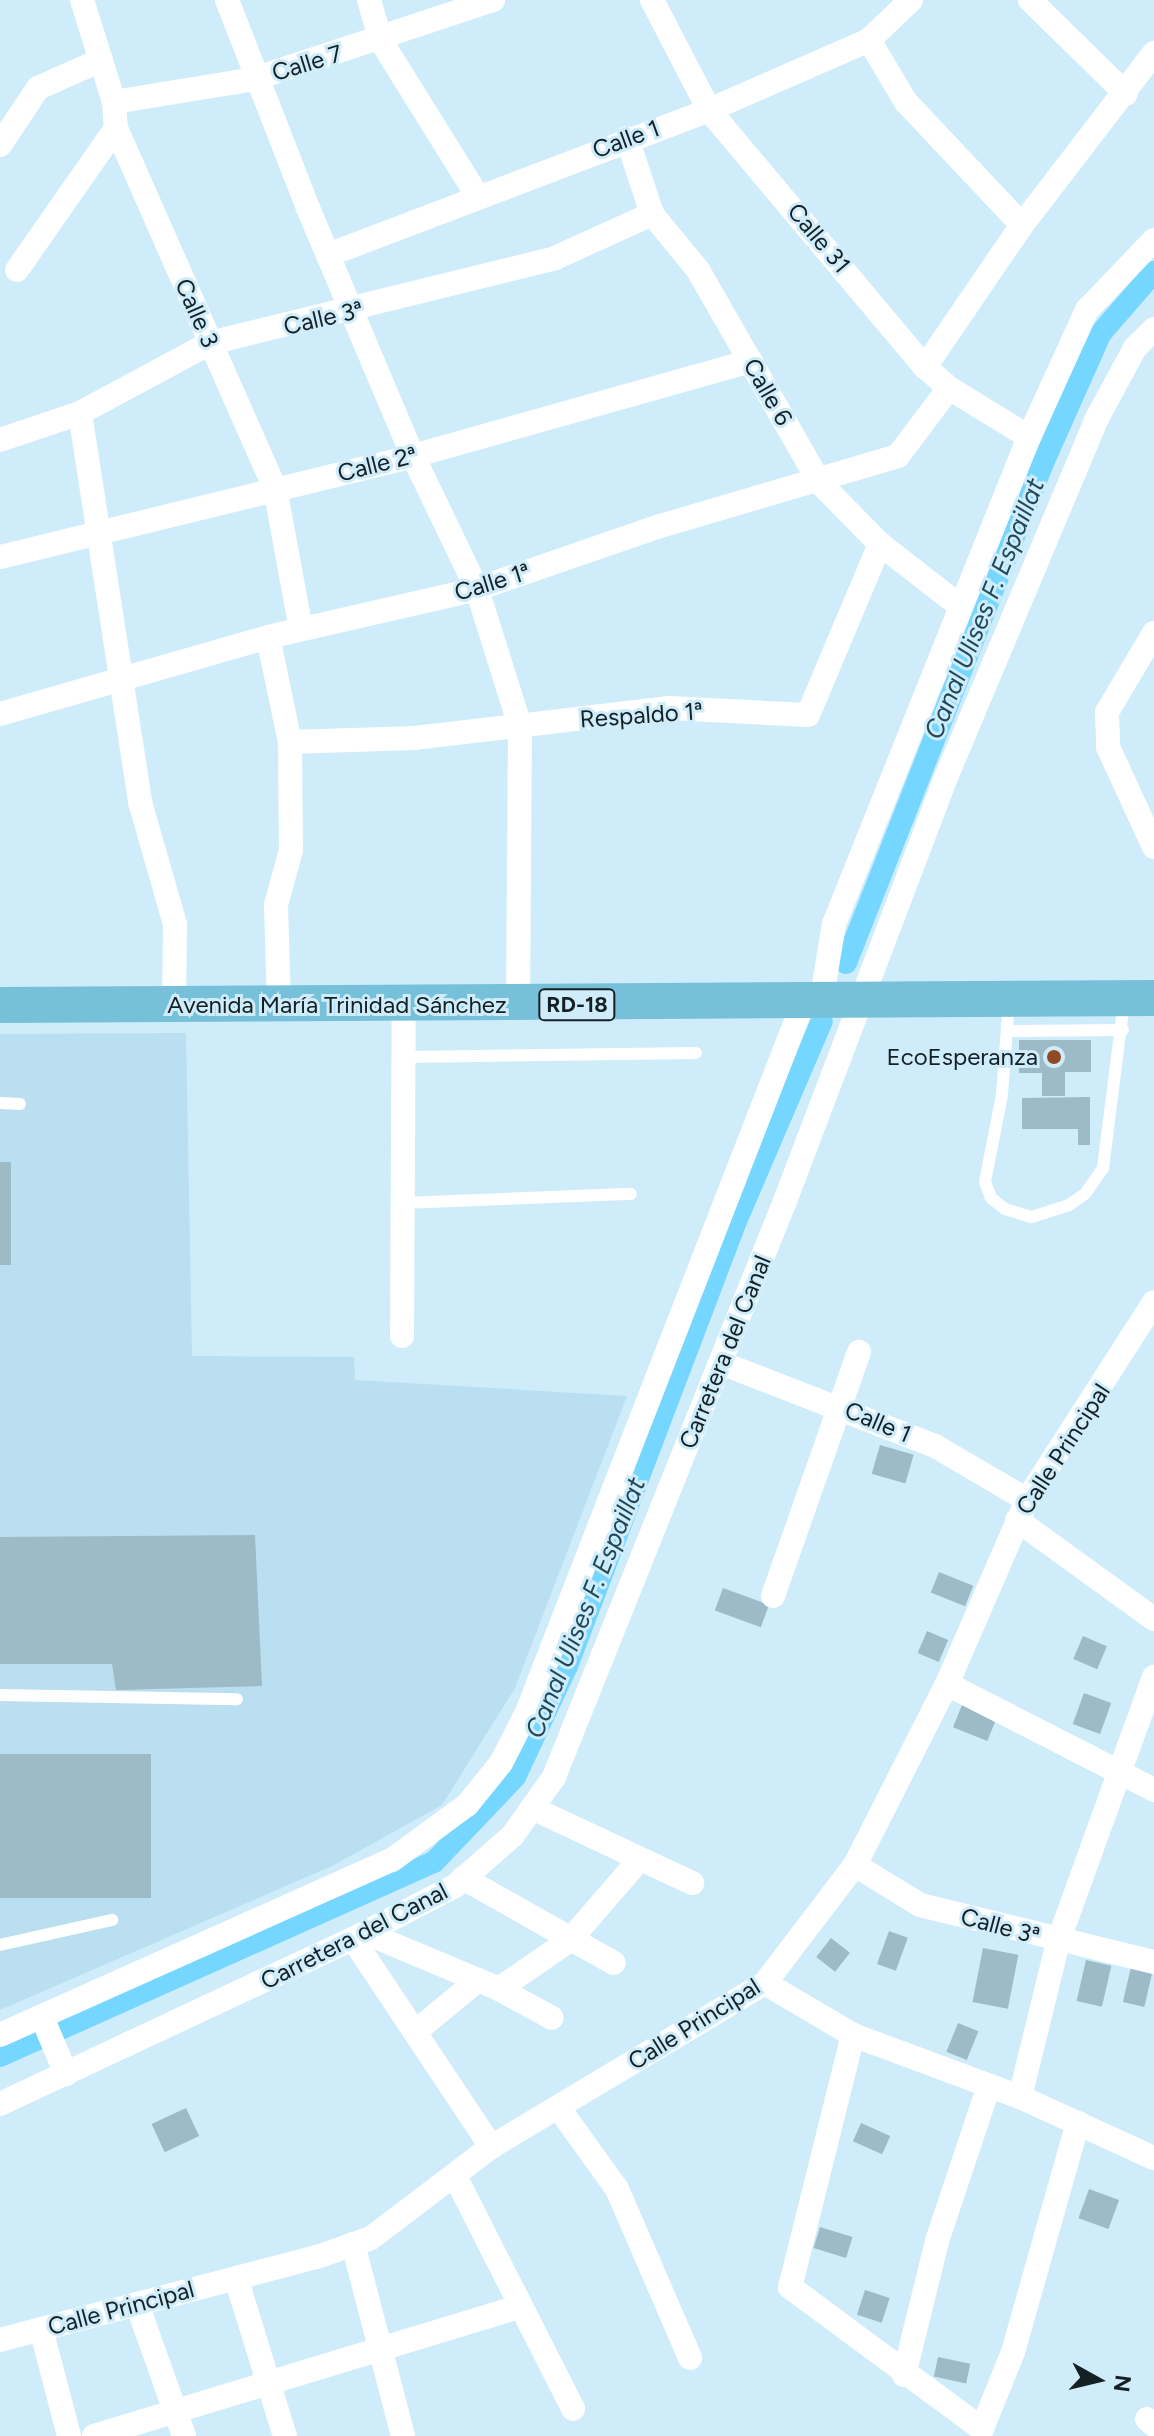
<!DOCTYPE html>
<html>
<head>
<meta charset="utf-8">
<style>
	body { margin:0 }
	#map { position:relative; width:1154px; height:2436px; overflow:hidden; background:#cfecfa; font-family:Figtree,sans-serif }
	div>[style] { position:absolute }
	.built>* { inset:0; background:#badff0 }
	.canal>* { height:22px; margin:-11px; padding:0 11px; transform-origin:11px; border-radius:11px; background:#75d6ff }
	.building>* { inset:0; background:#9dbac7; transform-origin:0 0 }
	.service>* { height:12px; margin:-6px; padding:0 6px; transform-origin:6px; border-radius:6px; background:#fff }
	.minor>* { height:24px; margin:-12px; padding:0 12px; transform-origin:12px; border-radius:12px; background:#fff }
	.primary>* { height:36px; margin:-18px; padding:0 18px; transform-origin:18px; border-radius:18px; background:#76c0d9 }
	.dots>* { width:22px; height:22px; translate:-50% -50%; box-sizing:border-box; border:4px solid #cfecfa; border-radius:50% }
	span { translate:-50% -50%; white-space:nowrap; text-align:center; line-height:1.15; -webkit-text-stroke:6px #cfecfa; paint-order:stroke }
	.shield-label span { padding:2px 6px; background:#cfecfa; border:2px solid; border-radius:6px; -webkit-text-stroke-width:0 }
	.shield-label { font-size:22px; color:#152025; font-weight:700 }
	.street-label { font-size:24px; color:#152025 }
	.poi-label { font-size:24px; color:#152025 }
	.right { translate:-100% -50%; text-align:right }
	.water-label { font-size:26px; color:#1e495a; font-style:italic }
	.north { position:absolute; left:1058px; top:2340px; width:80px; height:80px; -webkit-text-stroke:6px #cfecfa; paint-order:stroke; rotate:98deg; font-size:22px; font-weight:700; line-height:32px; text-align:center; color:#152025 }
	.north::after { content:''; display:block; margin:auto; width:28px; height:36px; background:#152025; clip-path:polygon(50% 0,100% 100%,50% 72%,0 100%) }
</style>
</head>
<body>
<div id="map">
	<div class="built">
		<div style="clip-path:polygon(186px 1033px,192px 1356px,354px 1357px,355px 1380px,627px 1396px,515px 1688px,442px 1805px,332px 1866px,0 2010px,0 1034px)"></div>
	</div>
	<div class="canal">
		<div style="left:846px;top:963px;width:537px;rotate:-68.5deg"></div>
		<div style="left:1043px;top:463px;width:142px;rotate:-66deg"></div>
		<div style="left:1101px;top:333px;width:81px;rotate:-49deg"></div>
		<div style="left:0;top:2056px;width:475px;rotate:-24.1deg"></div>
		<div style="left:434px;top:1862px;width:117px;rotate:-46.4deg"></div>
		<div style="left:515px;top:1777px;width:123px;rotate:-64.9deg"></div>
		<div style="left:567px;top:1666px;width:478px;rotate:-69.2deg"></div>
		<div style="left:737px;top:1219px;width:215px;rotate:-66.8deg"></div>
	</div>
	<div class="building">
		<div style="clip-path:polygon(1019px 1040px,1091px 1040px,1091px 1072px,1065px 1072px,1065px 1096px,1042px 1096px,1042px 1073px,1019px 1073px)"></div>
		<div style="clip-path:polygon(1090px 1097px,1090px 1145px,1078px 1145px,1078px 1129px,1022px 1129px,1022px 1098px)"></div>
		<div style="left:0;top:1162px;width:11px;height:103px"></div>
		<div style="left:880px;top:1445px;width:35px;height:30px;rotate:16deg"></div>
		<div style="clip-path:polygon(255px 1535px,262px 1686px,116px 1690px,112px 1664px,0 1664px,0 1537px)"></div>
		<div style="left:939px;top:1572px;width:37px;height:22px;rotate:22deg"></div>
		<div style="left:723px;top:1588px;width:49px;height:24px;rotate:20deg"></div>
		<div style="left:927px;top:1631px;width:23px;height:24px;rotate:23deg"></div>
		<div style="left:1083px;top:1636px;width:26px;height:25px;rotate:23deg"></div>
		<div style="left:1084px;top:1693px;width:29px;height:33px;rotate:20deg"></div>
		<div style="left:962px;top:1705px;width:37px;height:24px;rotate:22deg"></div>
		<div style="left:0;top:1754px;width:151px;height:144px"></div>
		<div style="left:889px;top:1931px;width:20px;height:35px;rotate:20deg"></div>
		<div style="left:831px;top:1938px;width:24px;height:24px;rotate:38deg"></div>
		<div style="left:983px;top:1948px;width:36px;height:55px;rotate:11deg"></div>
		<div style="left:1086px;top:1960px;width:26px;height:42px;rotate:13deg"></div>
		<div style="left:1131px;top:1967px;width:22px;height:36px;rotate:13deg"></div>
		<div style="left:958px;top:2023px;width:22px;height:31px;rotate:22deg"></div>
		<div style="left:186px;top:2108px;width:31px;height:38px;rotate:65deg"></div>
		<div style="left:861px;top:2123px;width:32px;height:20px;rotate:24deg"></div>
		<div style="left:1089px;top:2189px;width:32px;height:31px;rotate:20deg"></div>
		<div style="left:820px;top:2227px;width:34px;height:22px;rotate:17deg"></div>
		<div style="left:865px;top:2290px;width:26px;height:26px;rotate:18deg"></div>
		<div style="left:938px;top:2357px;width:33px;height:20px;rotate:12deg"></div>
	</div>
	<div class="service">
		<div style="left:1009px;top:1001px;width:94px;rotate:94.3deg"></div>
		<div style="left:1002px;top:1095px;width:89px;rotate:101.1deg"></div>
		<div style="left:985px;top:1182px;width:17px;rotate:69deg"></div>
		<div style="left:991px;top:1198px;width:18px;rotate:38deg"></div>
		<div style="left:1005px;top:1209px;width:28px;rotate:17deg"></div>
		<div style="left:1032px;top:1217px;width:39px;rotate:-18deg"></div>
		<div style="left:1069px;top:1205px;width:19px;rotate:-35deg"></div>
		<div style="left:1085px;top:1194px;width:32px;rotate:-55deg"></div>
		<div style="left:1103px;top:1168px;width:168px;rotate:-82.8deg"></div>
		<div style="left:1010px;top:1031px;width:113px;rotate:-0.5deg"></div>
		<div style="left:404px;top:1057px;width:292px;rotate:-0.8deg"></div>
		<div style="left:0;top:1103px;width:20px;rotate:3deg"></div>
		<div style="left:403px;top:1203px;width:228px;rotate:-2.3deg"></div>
		<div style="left:0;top:1695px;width:237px;rotate:1deg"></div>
		<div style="left:0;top:1945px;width:115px;rotate:-12.6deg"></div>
	</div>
	<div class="minor">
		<div style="left:82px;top:0;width:107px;rotate:72.6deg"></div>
		<div style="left:114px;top:102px;width:26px;rotate:86deg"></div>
		<div style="left:116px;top:128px;width:394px;rotate:66.2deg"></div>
		<div style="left:275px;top:488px;width:143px;rotate:79.6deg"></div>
		<div style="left:227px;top:0;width:223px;rotate:68.7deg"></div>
		<div style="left:308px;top:208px;width:269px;rotate:67.1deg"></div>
		<div style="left:413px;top:456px;width:148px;rotate:64.3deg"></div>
		<div style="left:477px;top:589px;width:144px;rotate:72.6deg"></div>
		<div style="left:520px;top:726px;width:280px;rotate:90.4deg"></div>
		<div style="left:369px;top:0;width:43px;rotate:73.7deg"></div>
		<div style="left:381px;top:41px;width:181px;rotate:58.1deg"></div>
		<div style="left:652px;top:0;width:124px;rotate:62.6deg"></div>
		<div style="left:709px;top:110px;width:336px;rotate:50deg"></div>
		<div style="left:925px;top:367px;width:32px;rotate:41deg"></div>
		<div style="left:949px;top:388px;width:94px;rotate:31.5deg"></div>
		<div style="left:1030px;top:0;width:134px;rotate:44.4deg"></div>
		<div style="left:869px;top:40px;width:72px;rotate:59.2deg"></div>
		<div style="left:906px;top:102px;width:169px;rotate:46.7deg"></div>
		<div style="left:114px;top:102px;width:142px;rotate:-9.3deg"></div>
		<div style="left:254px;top:79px;width:252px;rotate:-18.3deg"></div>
		<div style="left:627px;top:138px;width:80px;rotate:71.8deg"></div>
		<div style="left:652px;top:214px;width:72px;rotate:50.6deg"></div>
		<div style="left:698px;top:270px;width:245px;rotate:60.2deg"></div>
		<div style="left:820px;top:483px;width:86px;rotate:45.5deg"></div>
		<div style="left:880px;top:544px;width:101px;rotate:37.8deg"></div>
		<div style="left:0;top:145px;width:69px;rotate:-56.3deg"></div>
		<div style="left:38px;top:88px;width:69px;rotate:-24deg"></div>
		<div style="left:328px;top:255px;width:408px;rotate:-20.8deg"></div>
		<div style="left:709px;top:110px;width:175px;rotate:-23.6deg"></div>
		<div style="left:869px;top:40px;width:58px;rotate:-43.6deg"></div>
		<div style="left:17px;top:270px;width:173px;rotate:-55.1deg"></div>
		<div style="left:925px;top:367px;width:172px;rotate:-55.7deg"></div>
		<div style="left:1022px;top:225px;width:217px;rotate:-52.5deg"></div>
		<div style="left:80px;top:413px;width:394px;rotate:81.2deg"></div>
		<div style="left:140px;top:802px;width:127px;rotate:74deg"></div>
		<div style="left:175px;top:924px;width:81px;rotate:90.7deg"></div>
		<div style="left:0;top:440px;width:84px;rotate:-18.6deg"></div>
		<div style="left:80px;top:413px;width:148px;rotate:-28.3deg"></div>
		<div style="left:210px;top:343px;width:355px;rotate:-13.8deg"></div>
		<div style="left:555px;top:258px;width:107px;rotate:-24.4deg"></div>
		<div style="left:0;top:557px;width:425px;rotate:-13.7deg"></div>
		<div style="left:413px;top:456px;width:351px;rotate:-15.7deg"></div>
		<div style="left:1154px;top:633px;width:92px;rotate:120.7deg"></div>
		<div style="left:1107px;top:712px;width:35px;rotate:88deg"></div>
		<div style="left:1108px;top:747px;width:110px;rotate:65.3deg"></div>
		<div style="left:268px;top:637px;width:107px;rotate:78.2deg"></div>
		<div style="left:290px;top:742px;width:108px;rotate:89.5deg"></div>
		<div style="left:291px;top:850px;width:57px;rotate:105.3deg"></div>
		<div style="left:276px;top:905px;width:101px;rotate:88.3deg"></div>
		<div style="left:0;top:714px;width:279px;rotate:-16deg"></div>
		<div style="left:268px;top:637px;width:214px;rotate:-12.9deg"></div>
		<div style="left:477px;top:589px;width:190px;rotate:-19deg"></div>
		<div style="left:657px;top:527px;width:251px;rotate:-16.4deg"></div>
		<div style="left:898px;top:456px;width:85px;rotate:-53.1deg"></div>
		<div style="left:290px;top:742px;width:124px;rotate:-1.8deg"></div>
		<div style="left:414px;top:738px;width:257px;rotate:-6.7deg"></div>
		<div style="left:669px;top:708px;width:139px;rotate:2.9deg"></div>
		<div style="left:808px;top:715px;width:186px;rotate:-67.2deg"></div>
		<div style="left:821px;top:1003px;width:80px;rotate:-80.7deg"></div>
		<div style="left:834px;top:924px;width:525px;rotate:-68.18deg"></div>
		<div style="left:1029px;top:437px;width:140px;rotate:-65.5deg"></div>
		<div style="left:1087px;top:310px;width:97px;rotate:-46.3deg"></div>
		<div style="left:402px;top:1336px;width:330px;rotate:-89.7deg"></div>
		<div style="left:721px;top:1363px;width:230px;rotate:21.2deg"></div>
		<div style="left:935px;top:1446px;width:107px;rotate:30.4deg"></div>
		<div style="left:1017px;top:1520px;width:169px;rotate:35.9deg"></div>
		<div style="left:773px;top:1596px;width:259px;rotate:-70.6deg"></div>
		<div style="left:947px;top:1684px;width:233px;rotate:27.1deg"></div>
		<div style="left:532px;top:1808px;width:177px;rotate:25.1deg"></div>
		<div style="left:855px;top:1865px;width:76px;rotate:31.6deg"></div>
		<div style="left:920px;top:1905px;width:241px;rotate:13.7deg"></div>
		<div style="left:463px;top:1878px;width:173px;rotate:29.4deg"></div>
		<div style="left:366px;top:1933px;width:144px;rotate:22.8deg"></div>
		<div style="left:499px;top:1989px;width:60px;rotate:28.7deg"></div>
		<div style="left:353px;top:1939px;width:250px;rotate:56.4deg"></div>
		<div style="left:765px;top:1983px;width:102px;rotate:30.6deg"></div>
		<div style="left:853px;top:2035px;width:178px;rotate:20.4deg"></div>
		<div style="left:1020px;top:2097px;width:147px;rotate:24.5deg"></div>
		<div style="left:499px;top:1989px;width:86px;rotate:-34.6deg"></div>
		<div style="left:570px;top:1940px;width:107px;rotate:-49.2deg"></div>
		<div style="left:42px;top:2017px;width:62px;rotate:67.2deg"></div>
		<div style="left:415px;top:2032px;width:82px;rotate:-39.5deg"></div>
		<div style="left:0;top:2035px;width:429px;rotate:-24.1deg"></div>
		<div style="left:392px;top:1860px;width:93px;rotate:-36.3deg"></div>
		<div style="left:467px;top:1805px;width:54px;rotate:-51deg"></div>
		<div style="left:501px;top:1763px;width:57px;rotate:-63deg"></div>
		<div style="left:527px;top:1712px;width:761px;rotate:-68.73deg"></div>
		<div style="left:853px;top:2035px;width:260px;rotate:104deg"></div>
		<div style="left:790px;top:2287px;width:239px;rotate:36.5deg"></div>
		<div style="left:982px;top:2429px;width:83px;rotate:-68.1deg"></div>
		<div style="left:1013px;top:2352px;width:238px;rotate:-74.2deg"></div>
		<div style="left:1020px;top:2097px;width:160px;rotate:-76.2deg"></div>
		<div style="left:1058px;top:1942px;width:282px;rotate:-70.1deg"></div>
		<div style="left:0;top:2104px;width:390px;rotate:-25.1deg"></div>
		<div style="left:353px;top:1939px;width:115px;rotate:-27.5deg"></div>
		<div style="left:455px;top:1886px;width:77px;rotate:-41.3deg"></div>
		<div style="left:513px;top:1835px;width:71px;rotate:-54.7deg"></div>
		<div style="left:554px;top:1777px;width:621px;rotate:-68.15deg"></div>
		<div style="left:785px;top:1201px;width:443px;rotate:-69.2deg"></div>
		<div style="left:942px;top:787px;width:398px;rotate:-67.2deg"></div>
		<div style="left:1096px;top:420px;width:82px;rotate:-61.6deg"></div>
		<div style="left:1135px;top:348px;width:27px;rotate:-45deg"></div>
		<div style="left:558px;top:2107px;width:101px;rotate:54.3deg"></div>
		<div style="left:617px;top:2189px;width:184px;rotate:66.6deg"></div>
		<div style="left:455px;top:2176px;width:261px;rotate:63.1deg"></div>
		<div style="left:353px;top:2244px;width:198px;rotate:75.4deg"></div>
		<div style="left:236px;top:2278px;width:165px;rotate:72.8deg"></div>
		<div style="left:137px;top:2304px;width:140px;rotate:70.4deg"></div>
		<div style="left:41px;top:2329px;width:111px;rotate:75.3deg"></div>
		<div style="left:0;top:2340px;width:328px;rotate:-14.7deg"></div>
		<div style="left:317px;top:2257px;width:57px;rotate:-19.4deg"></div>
		<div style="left:371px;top:2238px;width:151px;rotate:-37.2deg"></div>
		<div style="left:491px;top:2147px;width:319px;rotate:-30.9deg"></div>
		<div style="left:765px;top:1983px;width:148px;rotate:-52.7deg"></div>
		<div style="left:855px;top:1865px;width:203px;rotate:-63.1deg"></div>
		<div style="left:947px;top:1684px;width:201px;rotate:-66.5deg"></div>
		<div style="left:1027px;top:1500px;width:235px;rotate:-57.3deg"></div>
		<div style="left:904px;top:2375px;width:141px;rotate:-76.1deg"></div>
		<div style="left:938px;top:2238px;width:160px;rotate:-71.5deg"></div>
		<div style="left:1147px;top:2419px;width:9px;rotate:41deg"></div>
		<div style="left:94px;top:2436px;width:446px;rotate:-16.9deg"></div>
	</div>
	<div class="primary">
		<div style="left:0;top:1005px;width:1154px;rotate:-0.35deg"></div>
	</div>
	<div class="dots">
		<div style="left:1054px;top:1057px;background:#904a23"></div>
	</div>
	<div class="shield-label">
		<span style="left:577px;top:1005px">RD-18</span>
	</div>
	<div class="street-label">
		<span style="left:307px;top:63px;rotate:-17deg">Calle 7</span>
		<span style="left:626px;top:139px;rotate:-20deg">Calle 1</span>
		<span style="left:819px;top:238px;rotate:50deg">Calle 31</span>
		<span style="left:197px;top:313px;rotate:66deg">Calle 3</span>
		<span style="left:323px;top:318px;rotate:-13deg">Calle 3ª</span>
		<span style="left:768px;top:392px;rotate:60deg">Calle 6</span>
		<span style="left:377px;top:464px;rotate:-14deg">Calle 2ª</span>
		<span style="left:492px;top:582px;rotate:-17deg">Calle 1ª</span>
		<span style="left:641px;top:715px;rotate:-4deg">Respaldo 1ª</span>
		<span style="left:337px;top:1005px">Avenida María Trinidad Sánchez</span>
		<span style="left:725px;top:1352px;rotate:-68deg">Carretera del Canal</span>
		<span style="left:878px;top:1422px;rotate:23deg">Calle 1</span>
		<span style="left:1063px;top:1449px;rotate:-57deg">Calle Principal</span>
		<span style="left:1000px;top:1926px;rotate:15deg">Calle 3ª</span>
		<span style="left:354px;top:1936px;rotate:-27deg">Carretera del Canal</span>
		<span style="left:694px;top:2024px;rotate:-32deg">Calle Principal</span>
		<span style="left:121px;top:2308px;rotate:-15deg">Calle Principal</span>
	</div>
	<div class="poi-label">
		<span class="right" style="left:1038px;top:1057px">EcoEsperanza</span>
	</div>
	<div class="water-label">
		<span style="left:985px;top:609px;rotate:-68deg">Canal Ulises F. Espaillat</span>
		<span style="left:586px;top:1608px;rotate:-68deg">Canal Ulises F. Espaillat</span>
	</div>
	<div class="north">N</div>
</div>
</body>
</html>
